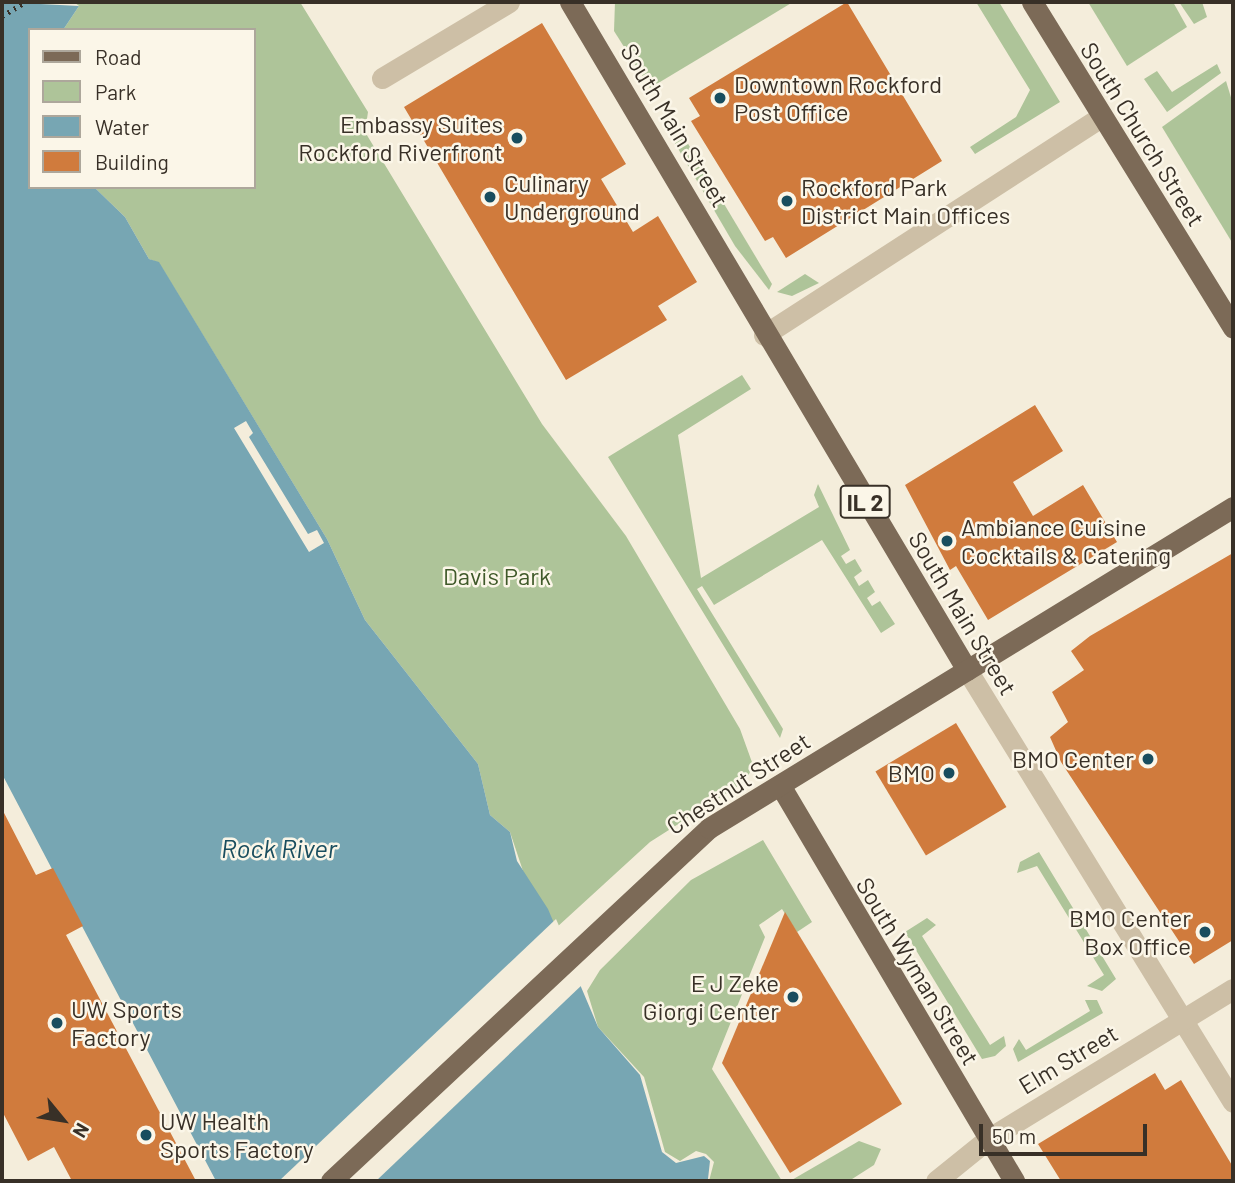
<!DOCTYPE html>
<html>
<head>
<meta charset="utf-8">
<style>
	body { margin:0 }
	#map { position:relative; width:1235px; height:1183px; overflow:hidden; background:#f4eddb; font-family:Barlow,sans-serif }
	div>[style] { position:absolute }
	.green>* { inset:0; background:#aec499 }
	.water>* { inset:0; background:#77a6b3 }
	.pier>* { inset:0; background:#f4eddb }
	.building>* { inset:0; background:#d07b3d; transform-origin:0 0 }
	.minor>* { height:21px; margin:-10.5px; padding:0 10.5px; transform-origin:10.5px; border-radius:10.5px; background:#cdbfa6 }
	.major>* { height:21px; margin:-10.5px; padding:0 10.5px; transform-origin:10.5px; border-radius:10.5px; background:#7c6a57 }
	.rail>* { height:5px; margin-top:-2.5px; transform-origin:0; background:repeating-linear-gradient(90deg,#383027 0 2px,transparent 0 7px) }
	.dots>* { width:19px; height:19px; translate:-50% -50%; box-sizing:border-box; border:4px solid #fbf6e8; border-radius:50% }
	span { translate:-50% -50%; white-space:nowrap; text-align:center; line-height:1.15; -webkit-text-stroke:5px #fbf6e8; paint-order:stroke }
	.shield-label span { padding:2px 5px; background:#fbf6e8; border:2px solid; border-radius:5px; -webkit-text-stroke-width:0 }
	.shield-label { font-size:23px; color:#383027; font-weight:700 }
	.poi-label { font-size:24px; color:#383027 }
	.left { translate:0 -50%; text-align:left }
	.right { translate:-100% -50%; text-align:right }
	.street-label { font-size:24px; color:#383027 }
	.park-label { font-size:24px; color:#3f5929 }
	.water-label { font-size:26px; color:#194d5e; font-style:italic }
	.frame { position:absolute; inset:0; border:4px solid #383027; pointer-events:none }
	.legend { position:absolute; left:28px; top:28px; width:228px; height:161px; box-sizing:border-box; background:#fbf6e8; border:2px solid #ada79b; margin:0; padding:9px 12px; list-style:none; font-size:21px; color:#383027 }
	.legend li { display:flex; align-items:center; gap:14px; height:35px }
	.legend b { width:35px; border:2px solid #ada79b }
	.north { position:absolute; left:28px; top:1085px; width:70px; height:70px; -webkit-text-stroke:5px #fbf6e8; paint-order:stroke; rotate:120deg; font-size:19px; font-weight:700; line-height:28px; text-align:center; color:#383027 }
	.north::after { content:''; display:block; margin:auto; width:24px; height:32px; background:#383027; clip-path:polygon(50% 0,100% 100%,50% 72%,0 100%) }
	.scale { position:absolute; left:979px; top:1124px; width:168px; height:32px; box-sizing:border-box; border:4px solid #383027; border-top:0; padding-left:9px; font-size:21px; line-height:24px; white-space:nowrap; color:#383027; -webkit-text-stroke:5px #fbf6e8; paint-order:stroke }
</style>
</head>
<body>
<div id="map">
	<div class="green">
		<div style="clip-path:polygon(74px 2px,300px 2px,368px 112px,365px 132px,542px 424px,626px 536px,740px 729px,753px 765px,746px 781px,650px 842px,556px 928px,527px 883px,510px 832px,490px 815px,478px 764px,365px 620px,327px 539px,159px 263px,149px 259px,125px 217px,94px 187px,254px 187px,254px 30px,63px 30px,79px 6px)"></div>
		<div style="clip-path:polygon(615px 2px,793px 2px,650px 88px,614px 31px)"></div>
		<div style="clip-path:polygon(976px 2px,999px 2px,1060px 102px,975px 154px,970px 147px,1016px 117px,1030px 90px)"></div>
		<div style="clip-path:polygon(1088px 2px,1173px 2px,1187px 27px,1127px 66px)"></div>
		<div style="clip-path:polygon(1179px 2px,1202px 2px,1207px 17px,1194px 24px)"></div>
		<div style="clip-path:polygon(1217px 64px,1221px 73px,1167px 112px,1144px 79px,1157px 71px,1172px 92px)"></div>
		<div style="clip-path:polygon(1226px 81px,1233px 104px,1233px 244px,1162px 127px)"></div>
		<div style="clip-path:polygon(659px 116px,672px 117px,772px 284px,769px 290px,735px 246px)"></div>
		<div style="clip-path:polygon(805px 274px,819px 283px,792px 296px,777px 292px)"></div>
		<div style="clip-path:polygon(742px 375px,751px 389px,678px 435px,701px 578px,819px 507px,814px 495px,818px 484px,850px 550px,841px 556px,846px 564px,855px 559px,862px 571px,854px 577px,859px 586px,868px 580px,875px 592px,867px 598px,872px 606px,880px 601px,895px 624px,881px 633px,822px 540px,714px 605px,702px 586px,697px 589px,783px 729px,780px 738px,608px 457px)"></div>
		<div style="clip-path:polygon(763px 840px,812px 922px,797px 932px,782px 909px,759px 925px,765px 937px,712px 1069px,782px 1181px,709px 1181px,714px 1162px,706px 1154px,696px 1151px,680px 1161px,665px 1152px,644px 1077px,598px 1027px,587px 991px,600px 970px,691px 880px)"></div>
		<div style="clip-path:polygon(1039px 852px,1116px 979px,1102px 991px,1087px 986px,1104px 975px,1037px 866px,1017px 873px,1020px 862px)"></div>
		<div style="clip-path:polygon(927px 918px,936px 925px,922px 936px,990px 1045px,1004px 1036px,1006px 1046px,995px 1056px,982px 1059px,905px 932px)"></div>
		<div style="clip-path:polygon(1085px 1000px,1097px 1000px,1103px 1013px,1018px 1062px,1013px 1049px,1019px 1039px,1026px 1050px,1090px 1011px)"></div>
		<div style="clip-path:polygon(859px 1141px,881px 1149px,874px 1165px,849px 1181px,790px 1181px)"></div>
	</div>
	<div class="water">
		<div style="clip-path:polygon(2px 2px,79px 6px,63px 30px,30px 30px,30px 187px,94px 187px,125px 217px,149px 259px,159px 262px,327px 539px,365px 620px,478px 764px,490px 815px,510px 832px,517px 861px,548px 909px,598px 1027px,640px 1075px,662px 1152px,676px 1163px,704px 1156px,710px 1161px,708px 1179px,216px 1181px,2px 774px)"></div>
	</div>
	<div class="pier">
		<div style="clip-path:polygon(246px 421px,253px 433px,249px 437px,308px 534px,317px 530px,324px 543px,309px 552px,234px 428px)"></div>
		<div style="clip-path:polygon(556px 919px,584px 983px,376px 1181px,279px 1181px)"></div>
	</div>
	<div class="building">
		<div style="clip-path:polygon(847px 2px,942px 161px,786px 258px,773px 237px,765px 241px,691px 121px,700px 116px,689px 98px)"></div>
		<div style="clip-path:polygon(542px 23px,626px 164px,601px 179px,633px 232px,658px 216px,697px 282px,658px 306px,667px 320px,566px 380px,404px 107px)"></div>
		<div style="clip-path:polygon(1035px 405px,1063px 451px,1013px 482px,1033px 516px,1083px 485px,1117px 542px,988px 620px,956px 566px,950px 570px,905px 485px)"></div>
		<div style="clip-path:polygon(1233px 553px,1233px 940px,1194px 964px,1061px 762px,1050px 737px,1068px 722px,1052px 692px,1084px 670px,1071px 651px,1090px 636px)"></div>
		<div style="left:956px;top:723px;width:98px;height:94px;rotate:59deg"></div>
		<div style="clip-path:polygon(2px 809px,36px 875px,53px 868px,83px 926px,66px 935px,196px 1181px,72px 1181px,54px 1147px,28px 1161px,2px 1111px)"></div>
		<div style="clip-path:polygon(785px 912px,902px 1104px,790px 1173px,722px 1063px)"></div>
		<div style="clip-path:polygon(1155px 1073px,1165px 1090px,1181px 1080px,1233px 1167px,1233px 1181px,1061px 1181px,1038px 1144px)"></div>
	</div>
	<div class="minor">
		<div style="left:382px;top:78px;width:148px;rotate:-30.9deg"></div>
		<div style="left:764px;top:335px;width:401px;rotate:-32.9deg"></div>
		<div style="left:967px;top:670px;width:507px;rotate:58.38deg"></div>
		<div style="left:936px;top:1181px;width:67px;rotate:-38.9deg"></div>
		<div style="left:988px;top:1139px;width:287px;rotate:-31.5deg"></div>
	</div>
	<div class="major">
		<div style="left:570px;top:2px;width:777px;rotate:59.28deg"></div>
		<div style="left:1032px;top:2px;width:383px;rotate:58.3deg"></div>
		<div style="left:780px;top:785px;width:460px;rotate:59.4deg"></div>
		<div style="left:331px;top:1181px;width:517px;rotate:-43.04deg"></div>
		<div style="left:709px;top:828px;width:615px;rotate:-31.49deg"></div>
	</div>
	<div class="rail">
		<div style="left:2px;top:16px;width:27px;rotate:-31deg"></div>
	</div>
	<div class="dots">
		<div style="left:720px;top:98px;background:#194d5e"></div>
		<div style="left:517px;top:138px;background:#194d5e"></div>
		<div style="left:490px;top:197px;background:#194d5e"></div>
		<div style="left:787px;top:201px;background:#194d5e"></div>
		<div style="left:947px;top:541px;background:#194d5e"></div>
		<div style="left:1148px;top:759px;background:#194d5e"></div>
		<div style="left:949px;top:773px;background:#194d5e"></div>
		<div style="left:1205px;top:932px;background:#194d5e"></div>
		<div style="left:793px;top:997px;background:#194d5e"></div>
		<div style="left:57px;top:1023px;background:#194d5e"></div>
		<div style="left:146px;top:1135px;background:#194d5e"></div>
	</div>
	<div class="shield-label">
		<span style="left:865px;top:502px">IL 2</span>
	</div>
	<div class="poi-label">
		<span class="left" style="left:734px;top:98px">Downtown Rockford<br>Post Office</span>
		<span class="right" style="left:503px;top:138px">Embassy Suites<br>Rockford Riverfront</span>
		<span class="left" style="left:504px;top:197px">Culinary<br>Underground</span>
		<span class="left" style="left:801px;top:201px">Rockford Park<br>District Main Offices</span>
		<span class="left" style="left:961px;top:541px">Ambiance Cuisine<br>Cocktails &amp; Catering</span>
		<span class="right" style="left:1134px;top:759px">BMO Center</span>
		<span class="right" style="left:935px;top:773px">BMO</span>
		<span class="right" style="left:1191px;top:932px">BMO Center<br>Box Office</span>
		<span class="right" style="left:779px;top:997px">E J Zeke<br>Giorgi Center</span>
		<span class="left" style="left:71px;top:1023px">UW Sports<br>Factory</span>
		<span class="left" style="left:160px;top:1135px">UW Health<br>Sports Factory</span>
	</div>
	<div class="street-label">
		<span style="left:675px;top:125px;rotate:59deg">South Main Street</span>
		<span style="left:1143px;top:134px;rotate:58deg">South Church Street</span>
		<span style="left:963px;top:613px;rotate:59deg">South Main Street</span>
		<span style="left:738px;top:783px;rotate:-33deg">Chestnut Street</span>
		<span style="left:918px;top:971px;rotate:59deg">South Wyman Street</span>
		<span style="left:1068px;top:1059px;rotate:-31deg">Elm Street</span>
	</div>
	<div class="park-label">
		<span style="left:497px;top:576px">Davis Park</span>
	</div>
	<div class="water-label">
		<span style="left:279px;top:848px">Rock River</span>
	</div>
	<div class="frame"></div>
	<ul class="legend">
	<li><b style="height:9px;background:#7c6a57"></b>Road</li>
	<li><b style="height:19px;background:#aec499"></b>Park</li>
	<li><b style="height:19px;background:#77a6b3"></b>Water</li>
	<li><b style="height:19px;background:#d07b3d"></b>Building</li>
	</ul>
	<div class="north">N</div>
	<div class="scale">50 m</div>
</div>
</body>
</html>
